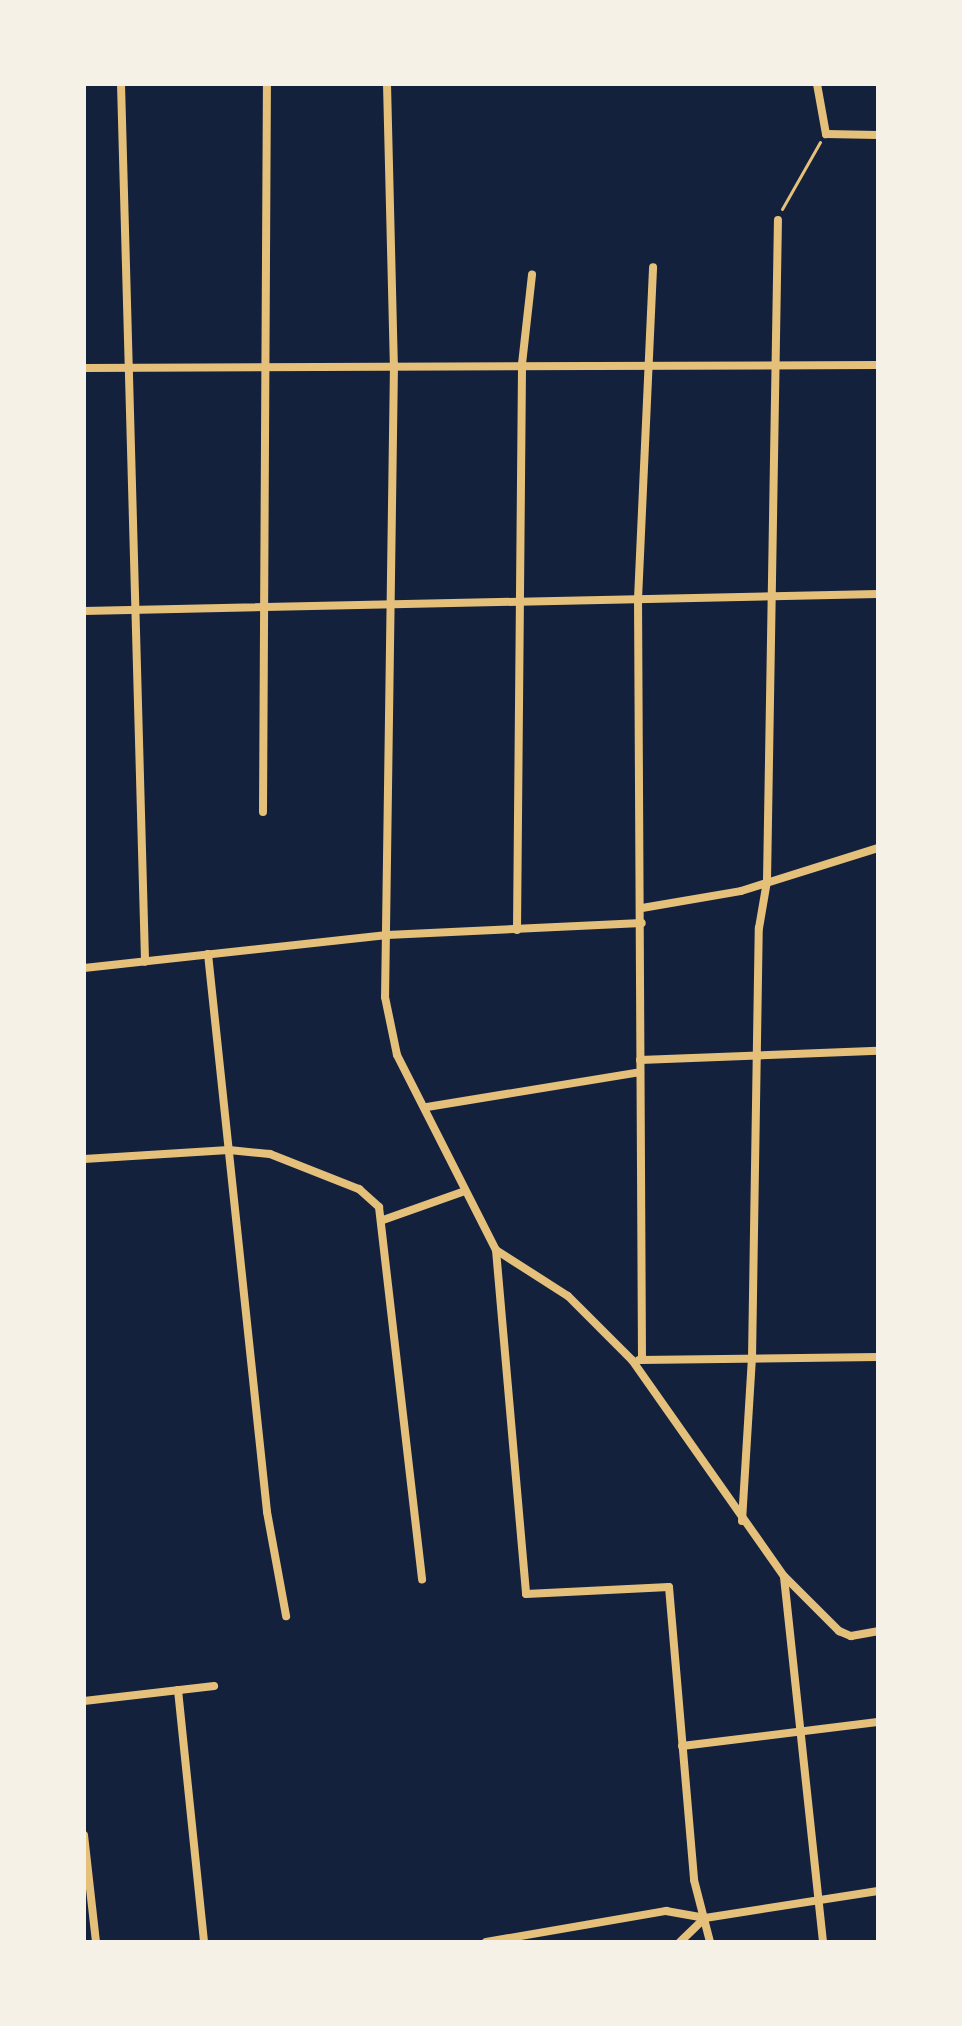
<!DOCTYPE html>
<html>
<head>
<meta charset="utf-8">
<style>
	body { margin:0 }
	#map { position:relative; width:962px; height:2026px; overflow:hidden; background:#14213d; font-family:Figtree,sans-serif }
	div>[style] { position:absolute }
	.path>* { height:3px; margin:-1.5px; padding:0 1.5px; transform-origin:1.5px; border-radius:1.5px; background:#e5c07b }
	.minor>* { height:8px; margin:-4px; padding:0 4px; transform-origin:4px; border-radius:4px; background:#e5c07b }
	span { translate:-50% -50%; white-space:nowrap; text-align:center; line-height:1.15; -webkit-text-stroke:7px #f6f1e7; paint-order:stroke }
	.frame { position:absolute; inset:0; border:86px solid #f6f1e7; pointer-events:none }
</style>
</head>
<body>
<div id="map">
	<div class="path">
		<div style="left:782px;top:209px;width:77px;rotate:-60.4deg"></div>
	</div>
	<div class="minor">
		<div style="left:121px;top:84px;width:878px;rotate:88.43deg"></div>
		<div style="left:387px;top:84px;width:280px;rotate:88.6deg"></div>
		<div style="left:394px;top:364px;width:633px;rotate:90.81deg"></div>
		<div style="left:385px;top:997px;width:59px;rotate:78.3deg"></div>
		<div style="left:397px;top:1055px;width:219px;rotate:63.1deg"></div>
		<div style="left:496px;top:1250px;width:85px;rotate:32.6deg"></div>
		<div style="left:568px;top:1296px;width:91px;rotate:45deg"></div>
		<div style="left:632px;top:1360px;width:264px;rotate:54.9deg"></div>
		<div style="left:784px;top:1576px;width:78px;rotate:45deg"></div>
		<div style="left:839px;top:1631px;width:13px;rotate:23deg"></div>
		<div style="left:851px;top:1636px;width:27px;rotate:-10deg"></div>
		<div style="left:817px;top:84px;width:51px;rotate:79.8deg"></div>
		<div style="left:826px;top:134px;width:52px;rotate:1.1deg"></div>
		<div style="left:84px;top:368px;width:794px;rotate:-0.22deg"></div>
		<div style="left:84px;top:611px;width:794px;rotate:-1.23deg"></div>
		<div style="left:263px;top:812px;width:728px;rotate:-89.69deg"></div>
		<div style="left:642px;top:908px;width:100px;rotate:-9.7deg"></div>
		<div style="left:741px;top:891px;width:144px;rotate:-17.4deg"></div>
		<div style="left:517px;top:930px;width:566px;rotate:-89.49deg"></div>
		<div style="left:522px;top:364px;width:90px;rotate:-83.6deg"></div>
		<div style="left:208px;top:954px;width:561px;rotate:83.96deg"></div>
		<div style="left:267px;top:1512px;width:106px;rotate:79.6deg"></div>
		<div style="left:84px;top:968px;width:305px;rotate:-6.2deg"></div>
		<div style="left:387px;top:935px;width:255px;rotate:-2.7deg"></div>
		<div style="left:640px;top:1060px;width:238px;rotate:-2.2deg"></div>
		<div style="left:427px;top:1107px;width:216px;rotate:-9.3deg"></div>
		<div style="left:84px;top:1159px;width:145px;rotate:-3.6deg"></div>
		<div style="left:229px;top:1150px;width:41px;rotate:5.6deg"></div>
		<div style="left:270px;top:1154px;width:96px;rotate:21.5deg"></div>
		<div style="left:359px;top:1189px;width:27px;rotate:42deg"></div>
		<div style="left:379px;top:1207px;width:375px;rotate:83.4deg"></div>
		<div style="left:383px;top:1220px;width:84px;rotate:-19.5deg"></div>
		<div style="left:496px;top:1250px;width:345px;rotate:85deg"></div>
		<div style="left:526px;top:1594px;width:143px;rotate:-2.8deg"></div>
		<div style="left:669px;top:1587px;width:294px;rotate:85.1deg"></div>
		<div style="left:694px;top:1880px;width:64px;rotate:75.5deg"></div>
		<div style="left:639px;top:1360px;width:239px;rotate:-0.7deg"></div>
		<div style="left:642px;top:1360px;width:761px;rotate:-90.3deg"></div>
		<div style="left:638px;top:599px;width:332px;rotate:-87.4deg"></div>
		<div style="left:742px;top:1521px;width:162px;rotate:-86.5deg"></div>
		<div style="left:752px;top:1359px;width:431px;rotate:-89.1deg"></div>
		<div style="left:759px;top:928px;width:48px;rotate:-80.3deg"></div>
		<div style="left:767px;top:881px;width:661px;rotate:-89.05deg"></div>
		<div style="left:784px;top:1577px;width:367px;rotate:83.9deg"></div>
		<div style="left:178px;top:1690px;width:253px;rotate:84.1deg"></div>
		<div style="left:84px;top:1701px;width:131px;rotate:-6.6deg"></div>
		<div style="left:682px;top:1746px;width:197px;rotate:-7deg"></div>
		<div style="left:84px;top:1835px;width:108px;rotate:83.6deg"></div>
		<div style="left:486px;top:1942px;width:183px;rotate:-9.8deg"></div>
		<div style="left:666px;top:1911px;width:40px;rotate:10deg"></div>
		<div style="left:705px;top:1918px;width:175px;rotate:-8.9deg"></div>
		<div style="left:680px;top:1942px;width:35px;rotate:-44deg"></div>
	</div>
	<div class="frame"></div>
</div>
</body>
</html>
